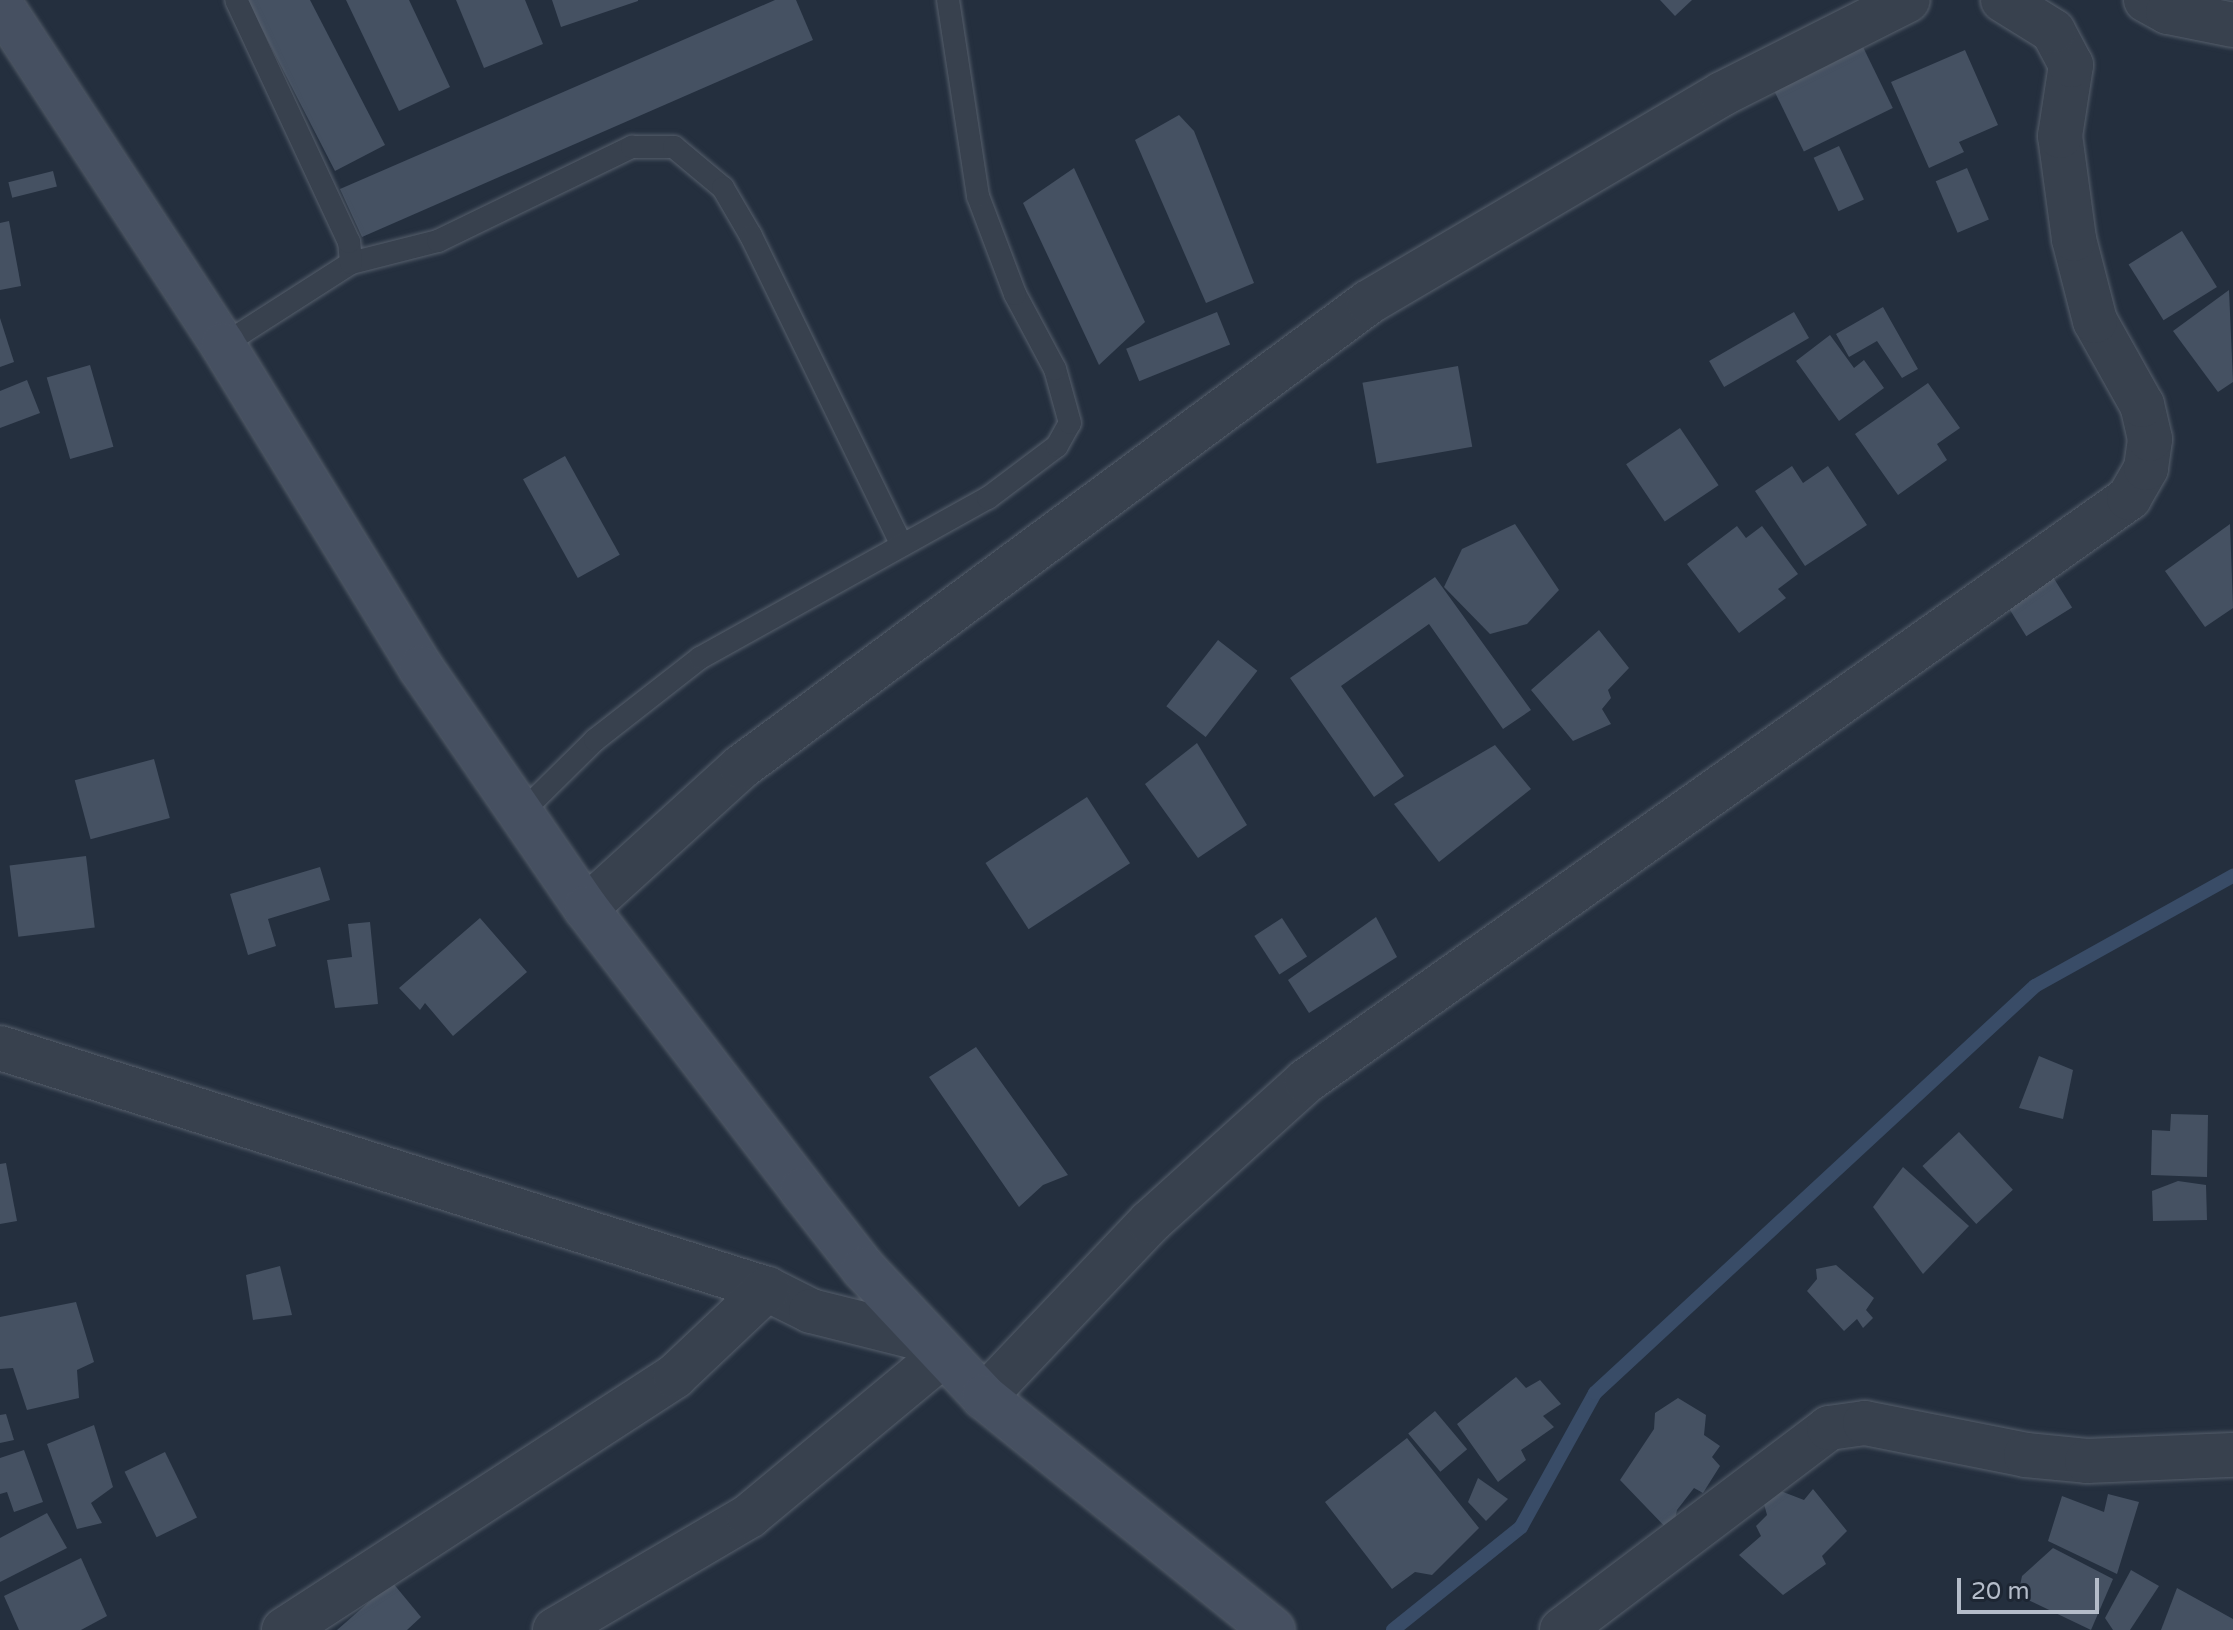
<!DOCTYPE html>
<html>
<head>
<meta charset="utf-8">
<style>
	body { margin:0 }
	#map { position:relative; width:2233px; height:1630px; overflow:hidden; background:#242f3e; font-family:"Varela Round",sans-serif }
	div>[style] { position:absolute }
	.stream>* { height:14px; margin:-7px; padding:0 7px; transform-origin:7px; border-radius:7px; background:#394c67 }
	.building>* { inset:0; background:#455162; transform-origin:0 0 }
	.roads { filter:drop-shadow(0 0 2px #565f6c) drop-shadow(0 0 2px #565f6c) }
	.lane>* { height:22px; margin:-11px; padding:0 11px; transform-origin:11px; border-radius:11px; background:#38414e }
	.street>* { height:44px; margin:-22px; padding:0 22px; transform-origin:22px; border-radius:22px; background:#38414e }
	.secondary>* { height:44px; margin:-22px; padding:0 22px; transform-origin:22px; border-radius:22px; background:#465061 }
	span { translate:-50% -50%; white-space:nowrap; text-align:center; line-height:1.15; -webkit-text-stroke:6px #1d2633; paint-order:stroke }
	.scale { position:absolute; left:1957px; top:1578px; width:142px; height:36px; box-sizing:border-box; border:4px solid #b4bcc9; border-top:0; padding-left:10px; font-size:24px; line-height:28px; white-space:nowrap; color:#b4bcc9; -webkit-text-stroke:6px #1d2633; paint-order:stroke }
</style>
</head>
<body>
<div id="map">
	<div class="stream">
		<div style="left:1393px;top:1630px;width:164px;rotate:-38.8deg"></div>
		<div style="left:1521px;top:1527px;width:153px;rotate:-61.1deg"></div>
		<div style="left:1595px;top:1393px;width:599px;rotate:-42.77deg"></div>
		<div style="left:2035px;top:986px;width:227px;rotate:-29.1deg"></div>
	</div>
	<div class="building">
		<div style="clip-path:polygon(247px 0,310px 0,385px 145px,335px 171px)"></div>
		<div style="clip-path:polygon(346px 0,409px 0,450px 87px,399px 111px)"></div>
		<div style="clip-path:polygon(456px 0,525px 0,543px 44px,484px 68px)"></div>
		<div style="clip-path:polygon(552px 0,638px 0,638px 1px,561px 27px)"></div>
		<div style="clip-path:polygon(775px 0,796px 0,813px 40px,362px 237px,340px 189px)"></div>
		<div style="clip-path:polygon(1660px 0,1692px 0,1675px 16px)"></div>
		<div style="left:1863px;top:47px;width:68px;height:99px;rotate:64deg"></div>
		<div style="clip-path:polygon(1965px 50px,1998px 125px,1959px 142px,1964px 152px,1929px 168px,1891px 82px)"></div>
		<div style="clip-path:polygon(1179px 115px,1194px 131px,1254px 283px,1206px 303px,1135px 140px)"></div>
		<div style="left:1839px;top:146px;width:59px;height:28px;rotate:65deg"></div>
		<div style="clip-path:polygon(1074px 168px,1145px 322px,1099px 365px,1023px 203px)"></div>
		<div style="left:1967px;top:168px;width:56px;height:34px;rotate:67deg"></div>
		<div style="left:53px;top:171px;width:16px;height:46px;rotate:76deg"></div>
		<div style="clip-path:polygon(9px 221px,21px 286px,0 290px,0 223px)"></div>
		<div style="left:2182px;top:231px;width:66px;height:63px;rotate:58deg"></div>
		<div style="clip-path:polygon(2229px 290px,2233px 382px,2218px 392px,2173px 331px)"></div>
		<div style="clip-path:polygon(1883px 307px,1918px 369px,1902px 378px,1877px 341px,1849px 357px,1836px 334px)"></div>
		<div style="left:1217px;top:312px;width:35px;height:98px;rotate:68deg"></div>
		<div style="left:1794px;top:312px;width:30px;height:98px;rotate:60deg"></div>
		<div style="clip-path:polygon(0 318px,14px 362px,0 367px)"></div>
		<div style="clip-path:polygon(1830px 335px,1854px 368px,1864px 360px,1884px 388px,1839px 421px,1796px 361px)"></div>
		<div style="left:90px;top:365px;width:85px;height:45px;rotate:74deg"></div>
		<div style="left:1458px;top:366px;width:82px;height:97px;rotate:80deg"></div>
		<div style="clip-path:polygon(27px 380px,40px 413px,0 428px,0 391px)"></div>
		<div style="clip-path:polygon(1928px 383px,1960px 428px,1937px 444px,1947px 460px,1898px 495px,1855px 434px)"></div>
		<div style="left:1680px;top:428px;width:69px;height:65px;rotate:56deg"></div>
		<div style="left:565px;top:456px;width:113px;height:48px;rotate:61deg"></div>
		<div style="clip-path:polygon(1792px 466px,1803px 483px,1828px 466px,1867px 525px,1805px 566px,1755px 491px)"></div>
		<div style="clip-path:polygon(1515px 524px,1559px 590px,1527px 624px,1490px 634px,1444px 587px,1462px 549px)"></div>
		<div style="clip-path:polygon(2230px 524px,2233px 608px,2205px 627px,2165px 571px)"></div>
		<div style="clip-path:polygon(1737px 526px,1746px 538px,1762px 526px,1798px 574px,1778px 589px,1786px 598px,1739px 633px,1687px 564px)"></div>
		<div style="clip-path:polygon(1435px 577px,1531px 710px,1503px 729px,1429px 624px,1341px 686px,1404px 776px,1374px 797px,1290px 678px)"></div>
		<div style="left:2053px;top:577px;width:36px;height:54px;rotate:58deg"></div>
		<div style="clip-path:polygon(1599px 630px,1629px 668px,1608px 690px,1611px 698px,1602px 709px,1611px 724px,1573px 741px,1531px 690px)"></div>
		<div style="left:1218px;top:640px;width:50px;height:84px;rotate:38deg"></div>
		<div style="clip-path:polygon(1197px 743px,1247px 825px,1198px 858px,1145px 784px)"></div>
		<div style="clip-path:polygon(1495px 745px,1531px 789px,1439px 862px,1394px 804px)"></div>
		<div style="left:154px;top:759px;width:61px;height:82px;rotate:75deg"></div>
		<div style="left:1087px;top:797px;width:79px;height:121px;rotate:57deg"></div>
		<div style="left:86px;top:856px;width:72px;height:77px;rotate:83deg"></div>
		<div style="clip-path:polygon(320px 867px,330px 900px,268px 919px,276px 946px,248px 955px,230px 894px)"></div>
		<div style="clip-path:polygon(1376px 917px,1397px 957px,1309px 1013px,1288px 980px)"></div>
		<div style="clip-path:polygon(480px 918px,527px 972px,453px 1036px,425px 1003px,420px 1010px,399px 988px)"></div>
		<div style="left:1282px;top:918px;width:46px;height:33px;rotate:57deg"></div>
		<div style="clip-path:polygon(370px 922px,378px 1004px,335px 1008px,327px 960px,352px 957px,348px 924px)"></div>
		<div style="clip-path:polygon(976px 1047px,1068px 1175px,1043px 1185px,1019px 1207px,929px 1077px)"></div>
		<div style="clip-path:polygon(2039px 1056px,2073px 1070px,2063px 1119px,2019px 1108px)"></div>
		<div style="clip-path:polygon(2171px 1114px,2208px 1115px,2207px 1177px,2151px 1175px,2152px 1130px,2170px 1131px)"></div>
		<div style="left:1959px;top:1132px;width:79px;height:50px;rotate:47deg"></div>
		<div style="clip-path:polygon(6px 1163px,17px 1221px,0 1224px,0 1164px)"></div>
		<div style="clip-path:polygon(1903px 1167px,1969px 1226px,1923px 1274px,1873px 1207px)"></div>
		<div style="clip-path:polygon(2178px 1181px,2206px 1185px,2207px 1220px,2153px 1221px,2152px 1191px)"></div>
		<div style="clip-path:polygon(1836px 1265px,1874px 1298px,1866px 1310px,1873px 1318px,1863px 1328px,1857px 1319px,1844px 1331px,1807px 1291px,1817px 1279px,1816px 1269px)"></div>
		<div style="clip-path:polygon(280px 1266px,292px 1315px,253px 1320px,246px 1275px)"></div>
		<div style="clip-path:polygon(76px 1302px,94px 1362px,77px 1370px,79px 1398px,27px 1410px,13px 1368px,0 1369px,0 1317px)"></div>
		<div style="clip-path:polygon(1516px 1377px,1526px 1388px,1540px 1380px,1561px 1404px,1543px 1416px,1554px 1427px,1521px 1450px,1526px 1460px,1498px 1482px,1457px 1424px)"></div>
		<div style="clip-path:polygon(1678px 1398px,1706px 1415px,1704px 1435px,1720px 1446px,1712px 1457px,1720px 1466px,1703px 1493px,1694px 1488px,1677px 1510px,1672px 1534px,1620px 1480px,1654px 1429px,1655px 1413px)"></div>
		<div style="left:1435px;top:1411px;width:50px;height:35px;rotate:50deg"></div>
		<div style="clip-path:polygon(6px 1414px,14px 1440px,0 1443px,0 1415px)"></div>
		<div style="clip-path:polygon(94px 1425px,113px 1487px,91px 1503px,102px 1523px,77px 1529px,47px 1444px)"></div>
		<div style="clip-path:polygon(1407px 1438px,1479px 1528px,1432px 1575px,1415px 1572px,1392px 1589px,1325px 1502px)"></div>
		<div style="clip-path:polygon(24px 1450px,43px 1502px,14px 1512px,7px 1492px,0 1494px,0 1458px)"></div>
		<div style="left:165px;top:1452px;width:73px;height:45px;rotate:64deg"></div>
		<div style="clip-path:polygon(1478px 1478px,1508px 1499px,1486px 1521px,1468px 1502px)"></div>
		<div style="clip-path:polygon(1813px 1489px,1847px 1531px,1822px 1556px,1826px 1564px,1783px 1595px,1739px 1555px,1761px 1536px,1756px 1526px,1767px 1515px,1764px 1504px,1778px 1490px,1804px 1500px)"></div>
		<div style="clip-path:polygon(2108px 1494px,2139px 1502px,2117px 1574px,2048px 1541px,2062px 1496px,2104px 1512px)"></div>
		<div style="clip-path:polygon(47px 1513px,67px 1548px,0 1582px,0 1538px)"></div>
		<div style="clip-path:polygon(2053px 1548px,2113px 1579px,2091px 1630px,2018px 1595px,2022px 1576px)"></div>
		<div style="clip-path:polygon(81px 1558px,107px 1616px,81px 1630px,19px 1630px,4px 1596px)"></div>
		<div style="clip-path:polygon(2131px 1570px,2159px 1586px,2130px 1630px,2113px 1630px,2105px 1618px)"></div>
		<div style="clip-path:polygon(392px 1582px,421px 1617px,407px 1630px,337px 1630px)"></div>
		<div style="clip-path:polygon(2177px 1588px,2233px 1619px,2233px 1630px,2161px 1630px)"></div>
	</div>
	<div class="roads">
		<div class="lane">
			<div style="left:351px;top:263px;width:90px;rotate:-14.2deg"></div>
			<div style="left:438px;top:241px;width:216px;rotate:-25.9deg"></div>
			<div style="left:632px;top:147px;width:42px"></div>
			<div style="left:674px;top:147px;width:64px;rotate:39.9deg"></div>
			<div style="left:723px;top:188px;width:56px;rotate:59.7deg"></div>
			<div style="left:751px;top:236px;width:342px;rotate:64deg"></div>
			<div style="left:223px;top:345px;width:152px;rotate:-32.6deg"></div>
			<div style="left:351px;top:263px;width:21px;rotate:-95deg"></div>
			<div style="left:349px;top:242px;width:267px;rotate:-115deg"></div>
			<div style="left:521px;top:813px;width:104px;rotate:-44.6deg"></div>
			<div style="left:595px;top:740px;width:133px;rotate:-38deg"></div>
			<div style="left:700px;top:658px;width:329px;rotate:-29.1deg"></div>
			<div style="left:988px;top:498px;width:86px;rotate:-37deg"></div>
			<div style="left:1057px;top:446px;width:26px;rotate:-61deg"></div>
			<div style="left:1070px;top:423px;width:56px;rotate:-105.5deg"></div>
			<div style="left:1055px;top:369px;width:85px;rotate:-118.1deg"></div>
			<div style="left:1015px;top:294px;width:105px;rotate:-110.7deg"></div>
			<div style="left:978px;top:196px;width:198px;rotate:-98.7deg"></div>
		</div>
		<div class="street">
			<div style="left:2146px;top:0;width:25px;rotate:29deg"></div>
			<div style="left:2168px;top:12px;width:66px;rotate:11.3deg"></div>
			<div style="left:586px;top:908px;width:210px;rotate:-42.3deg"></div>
			<div style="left:741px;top:767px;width:781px;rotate:-36.52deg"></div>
			<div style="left:1369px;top:302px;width:410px;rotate:-30.5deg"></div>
			<div style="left:1722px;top:94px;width:208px;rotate:-26.8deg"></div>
			<div style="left:0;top:1048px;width:804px;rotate:17.44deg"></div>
			<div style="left:767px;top:1289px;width:49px;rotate:26.6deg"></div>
			<div style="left:811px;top:1311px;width:120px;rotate:14deg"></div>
			<div style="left:984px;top:1397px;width:241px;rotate:-46.5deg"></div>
			<div style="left:1150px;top:1222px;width:210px;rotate:-42.1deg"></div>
			<div style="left:1306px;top:1081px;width:1009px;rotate:-35.31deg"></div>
			<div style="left:2129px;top:498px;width:34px;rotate:-60deg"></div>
			<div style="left:2146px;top:468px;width:29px;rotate:-82deg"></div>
			<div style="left:2150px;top:439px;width:35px;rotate:-103deg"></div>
			<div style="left:2142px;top:405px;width:96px;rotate:-119.2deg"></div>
			<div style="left:2095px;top:321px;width:85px;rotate:-104.4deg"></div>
			<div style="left:2074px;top:239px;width:104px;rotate:-97.7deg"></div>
			<div style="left:2060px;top:136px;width:72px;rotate:-81.2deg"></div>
			<div style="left:2071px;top:65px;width:38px;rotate:-118deg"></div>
			<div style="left:2053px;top:31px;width:59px;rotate:-148.2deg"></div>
			<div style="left:284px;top:1630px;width:466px;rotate:-33deg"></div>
			<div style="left:675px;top:1376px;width:127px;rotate:-43.4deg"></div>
			<div style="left:555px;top:1630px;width:225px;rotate:-30.4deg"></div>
			<div style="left:749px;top:1516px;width:252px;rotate:-39.7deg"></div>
			<div style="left:1562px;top:1630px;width:335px;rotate:-37.1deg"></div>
			<div style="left:1829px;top:1428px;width:36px;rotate:-8deg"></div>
			<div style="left:1865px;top:1423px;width:164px;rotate:11.2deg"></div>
			<div style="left:2026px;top:1455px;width:61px;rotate:5.6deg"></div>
			<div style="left:2087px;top:1461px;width:146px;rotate:-2.4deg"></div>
		</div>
		<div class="secondary">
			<div style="left:0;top:4px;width:407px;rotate:56.8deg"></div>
			<div style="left:223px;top:345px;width:379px;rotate:58.5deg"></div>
			<div style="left:421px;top:668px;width:291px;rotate:55.5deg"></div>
			<div style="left:586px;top:908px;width:355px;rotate:52.5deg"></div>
			<div style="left:802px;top:1190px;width:100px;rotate:51.9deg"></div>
			<div style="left:864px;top:1269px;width:175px;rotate:46.8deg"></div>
			<div style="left:984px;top:1397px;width:371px;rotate:38.9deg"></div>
		</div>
	</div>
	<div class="scale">20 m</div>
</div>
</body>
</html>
